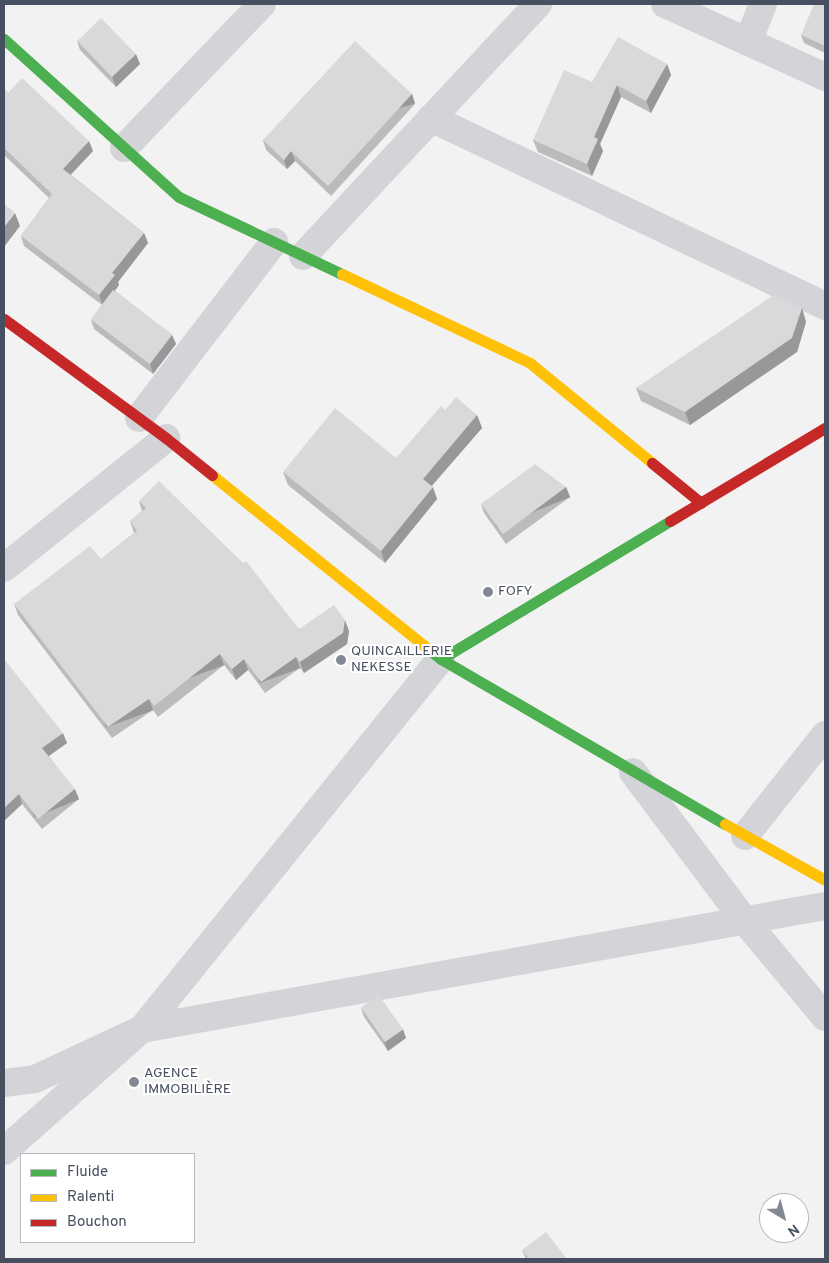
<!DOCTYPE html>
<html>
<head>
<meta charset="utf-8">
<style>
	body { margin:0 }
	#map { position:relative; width:829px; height:1263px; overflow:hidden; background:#f3f2f2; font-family:Overpass,sans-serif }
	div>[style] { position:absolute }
	.street>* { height:28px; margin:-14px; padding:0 14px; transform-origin:14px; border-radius:14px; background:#d3d4d8 }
	.fast>* { height:11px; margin:-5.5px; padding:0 5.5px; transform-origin:5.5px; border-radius:5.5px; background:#4caf50 }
	.slow>* { height:11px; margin:-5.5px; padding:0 5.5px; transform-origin:5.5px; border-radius:5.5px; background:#ffc107 }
	.jam>* { height:11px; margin:-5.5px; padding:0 5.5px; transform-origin:5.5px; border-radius:5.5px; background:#c62828 }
	.wall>* { inset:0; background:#babbbc }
	.shaded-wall>* { inset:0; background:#979899; transform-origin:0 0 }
	.building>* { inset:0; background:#d8d9db; transform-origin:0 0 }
	.dots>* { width:14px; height:14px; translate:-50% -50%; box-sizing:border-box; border:2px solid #fff; border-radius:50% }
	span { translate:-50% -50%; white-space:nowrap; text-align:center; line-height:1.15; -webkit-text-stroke:4px #fff; paint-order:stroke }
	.poi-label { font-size:14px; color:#475061 }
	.left { translate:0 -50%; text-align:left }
	.frame { position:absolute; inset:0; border:5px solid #475061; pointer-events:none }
	.legend { position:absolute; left:20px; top:1153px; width:175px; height:90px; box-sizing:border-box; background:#fff; border:1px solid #b5b9c0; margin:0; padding:6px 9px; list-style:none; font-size:15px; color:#475061 }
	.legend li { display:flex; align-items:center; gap:10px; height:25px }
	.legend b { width:25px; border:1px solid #b5b9c0 }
	.north { position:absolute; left:759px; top:1193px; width:50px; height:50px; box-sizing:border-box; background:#fff; border:1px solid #b5b9c0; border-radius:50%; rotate:143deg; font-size:14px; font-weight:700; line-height:20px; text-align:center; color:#475061 }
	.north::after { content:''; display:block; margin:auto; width:18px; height:22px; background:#838994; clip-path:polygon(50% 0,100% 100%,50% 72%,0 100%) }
</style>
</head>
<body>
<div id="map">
	<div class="street">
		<div style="left:665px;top:4px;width:176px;rotate:24.5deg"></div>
		<div style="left:748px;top:42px;width:41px;rotate:-68.5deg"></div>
		<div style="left:431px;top:118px;width:437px;rotate:25.5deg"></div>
		<div style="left:124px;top:148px;width:199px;rotate:-46.2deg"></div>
		<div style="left:303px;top:256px;width:345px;rotate:-47deg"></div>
		<div style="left:139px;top:418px;width:222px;rotate:-52.5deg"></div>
		<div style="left:4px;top:568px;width:208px;rotate:-38.7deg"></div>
		<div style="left:633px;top:772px;width:186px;rotate:53.1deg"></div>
		<div style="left:745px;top:921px;width:125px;rotate:50.2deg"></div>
		<div style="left:745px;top:836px;width:129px;rotate:-51.6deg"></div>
		<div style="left:4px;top:1083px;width:31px;rotate:-7deg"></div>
		<div style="left:35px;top:1079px;width:118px;rotate:-25deg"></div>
		<div style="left:142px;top:1029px;width:694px;rotate:-10.21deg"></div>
		<div style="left:4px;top:1151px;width:184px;rotate:-41.5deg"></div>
		<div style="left:142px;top:1029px;width:476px;rotate:-51.1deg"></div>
	</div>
	<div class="fast">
		<div style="left:4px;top:39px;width:236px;rotate:42.1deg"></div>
		<div style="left:179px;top:197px;width:180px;rotate:25.3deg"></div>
		<div style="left:427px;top:648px;width:18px;rotate:38deg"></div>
		<div style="left:441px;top:659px;width:328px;rotate:30.2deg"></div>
		<div style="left:441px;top:659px;width:267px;rotate:-31.1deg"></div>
	</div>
	<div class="slow">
		<div style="left:342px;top:274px;width:208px;rotate:25.3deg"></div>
		<div style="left:530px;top:363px;width:158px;rotate:39.3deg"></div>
		<div style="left:212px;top:475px;width:276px;rotate:38.8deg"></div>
		<div style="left:725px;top:824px;width:115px;rotate:29.2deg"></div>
	</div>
	<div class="jam">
		<div style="left:4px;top:319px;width:201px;rotate:36.3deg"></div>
		<div style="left:166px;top:438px;width:59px;rotate:38.8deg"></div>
		<div style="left:652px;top:463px;width:63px;rotate:39.2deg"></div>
		<div style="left:670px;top:521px;width:181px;rotate:-31deg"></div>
	</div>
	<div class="wall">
		<div style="clip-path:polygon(825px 4px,825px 53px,804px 43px,801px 35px)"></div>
		<div style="clip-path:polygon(77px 41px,140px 64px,116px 87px,80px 50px)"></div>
		<div style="clip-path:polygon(667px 64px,671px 75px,651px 113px,621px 97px,600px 144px,603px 151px,592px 176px,538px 152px,533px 140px,592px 82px)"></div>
		<div style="clip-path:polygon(4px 88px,8px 93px,93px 151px,71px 175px,144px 233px,148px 243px,118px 282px,119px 285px,115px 291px,172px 335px,176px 344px,153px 374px,94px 329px,91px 320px,102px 305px,24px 246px,21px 236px,49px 198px,4px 155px)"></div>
		<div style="clip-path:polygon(412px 94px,415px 104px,331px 196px,295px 161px,287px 169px,266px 150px,263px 140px)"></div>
		<div style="clip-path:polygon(802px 308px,806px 322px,797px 352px,690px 425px,641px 401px,636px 388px)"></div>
		<div style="clip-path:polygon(445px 410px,477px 415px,482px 428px,432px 486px,437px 499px,385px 563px,288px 485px,283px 472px,396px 458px)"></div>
		<div style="clip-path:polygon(566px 487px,570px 497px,506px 544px,484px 513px,481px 504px)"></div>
		<div style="clip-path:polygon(139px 501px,299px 629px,349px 631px,347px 644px,304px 673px,300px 668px,265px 693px,248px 670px,236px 680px,224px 665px,158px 717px,153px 710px,112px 738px,18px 615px,14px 604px,101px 559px,134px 533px,130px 521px,142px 511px)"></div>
		<div style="clip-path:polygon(4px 659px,67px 743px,49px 756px,79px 799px,42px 829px,22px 804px,4px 821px)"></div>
		<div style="clip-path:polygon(361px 1008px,406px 1038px,388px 1051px,364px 1017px)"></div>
		<div style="clip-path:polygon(522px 1250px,567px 1259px,526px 1259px)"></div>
	</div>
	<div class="shaded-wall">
		<div style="clip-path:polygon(136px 54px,140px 64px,116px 87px,112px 77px)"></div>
		<div style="clip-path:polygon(667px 64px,671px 75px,651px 113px,646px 101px)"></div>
		<div style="clip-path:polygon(617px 85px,621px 97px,600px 144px,603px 151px,592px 176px,587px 164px,594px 137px)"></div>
		<div style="left:412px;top:94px;width:10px;height:125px;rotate:73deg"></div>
		<div style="clip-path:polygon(89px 141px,93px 151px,66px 179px,63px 169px)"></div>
		<div style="clip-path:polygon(291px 151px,295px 161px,287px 169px,284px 160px)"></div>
		<div style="clip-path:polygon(15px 213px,20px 226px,4px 247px,4px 227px)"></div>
		<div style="clip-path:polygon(144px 233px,148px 243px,118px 282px,119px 285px,103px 306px,99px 295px,112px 273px)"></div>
		<div style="clip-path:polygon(802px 308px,806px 322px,797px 352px,690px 425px,685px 412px)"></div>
		<div style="clip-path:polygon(172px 335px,176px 344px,153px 374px,150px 364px)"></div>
		<div style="clip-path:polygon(477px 415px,482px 428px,427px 491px,423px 479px)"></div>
		<div style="clip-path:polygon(433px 487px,437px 499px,385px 563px,381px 551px)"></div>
		<div style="left:566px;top:487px;width:11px;height:79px;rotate:68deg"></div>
		<div style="clip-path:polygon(345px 620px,349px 631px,347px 644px,304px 673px,300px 662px)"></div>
		<div style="left:220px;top:654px;width:12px;height:84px;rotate:70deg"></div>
		<div style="left:296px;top:657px;width:12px;height:43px;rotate:70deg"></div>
		<div style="clip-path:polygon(244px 659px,248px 670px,236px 680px,232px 669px)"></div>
		<div style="left:149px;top:699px;width:12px;height:50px;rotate:70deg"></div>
		<div style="clip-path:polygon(63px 733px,67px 743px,46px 758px,42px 748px)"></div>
		<div style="left:75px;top:789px;width:11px;height:48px;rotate:68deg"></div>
		<div style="clip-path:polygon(19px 794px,22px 804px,4px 821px,4px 808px)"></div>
		<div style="clip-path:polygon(403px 1029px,406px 1038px,388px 1051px,384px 1042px)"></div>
	</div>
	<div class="building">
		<div style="clip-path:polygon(814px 4px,825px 4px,825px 46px,801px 35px)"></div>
		<div style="left:101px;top:18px;width:50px;height:33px;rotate:46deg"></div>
		<div style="clip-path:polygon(618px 37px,667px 64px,646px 101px,617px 85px,594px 137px,598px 139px,587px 164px,533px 140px,564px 70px,592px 82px)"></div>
		<div style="clip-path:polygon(355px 41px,412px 94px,328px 186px,291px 151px,284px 160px,263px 140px)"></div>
		<div style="clip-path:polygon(22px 78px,89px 141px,63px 169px,144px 233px,112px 273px,115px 275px,99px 295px,21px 236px,52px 194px,4px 148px,4px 88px,8px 93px)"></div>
		<div style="clip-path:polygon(4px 204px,15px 213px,4px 227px)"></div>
		<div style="left:113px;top:290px;width:74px;height:37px;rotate:37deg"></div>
		<div style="clip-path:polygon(774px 295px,802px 308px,792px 338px,685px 412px,636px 388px)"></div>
		<div style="clip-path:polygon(456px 397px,477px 415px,423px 479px,433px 487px,381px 551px,283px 472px,335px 408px,396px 458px,441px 406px,445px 410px)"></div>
		<div style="clip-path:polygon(535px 464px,566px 487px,503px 534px,481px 504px)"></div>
		<div style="clip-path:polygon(159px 481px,243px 563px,246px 561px,299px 629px,334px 605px,345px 620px,343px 633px,300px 662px,296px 657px,261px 682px,244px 659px,232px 669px,220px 654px,154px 706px,149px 699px,108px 727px,14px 604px,90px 546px,101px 559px,137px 531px,130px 521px,146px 508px,139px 501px)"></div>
		<div style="clip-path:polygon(4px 659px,63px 733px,42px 748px,75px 789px,38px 819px,19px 794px,4px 808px)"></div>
		<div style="left:379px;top:995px;width:42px;height:22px;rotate:55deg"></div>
		<div style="clip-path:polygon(546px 1232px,567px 1259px,529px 1259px,522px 1250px)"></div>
	</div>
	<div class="dots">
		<div style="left:488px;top:592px;background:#838994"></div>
		<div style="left:341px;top:660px;background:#838994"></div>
		<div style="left:134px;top:1082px;background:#838994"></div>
	</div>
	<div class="poi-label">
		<span class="left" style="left:498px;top:592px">FOFY</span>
		<span class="left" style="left:351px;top:660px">QUINCAILLERIE<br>NEKESSE</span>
		<span class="left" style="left:144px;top:1082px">AGENCE<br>IMMOBILIÈRE</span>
	</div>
	<div class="frame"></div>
	<ul class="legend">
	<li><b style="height:6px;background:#4caf50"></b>Fluide</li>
	<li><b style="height:6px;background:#ffc107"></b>Ralenti</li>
	<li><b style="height:6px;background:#c62828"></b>Bouchon</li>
	</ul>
	<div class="north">N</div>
</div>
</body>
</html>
